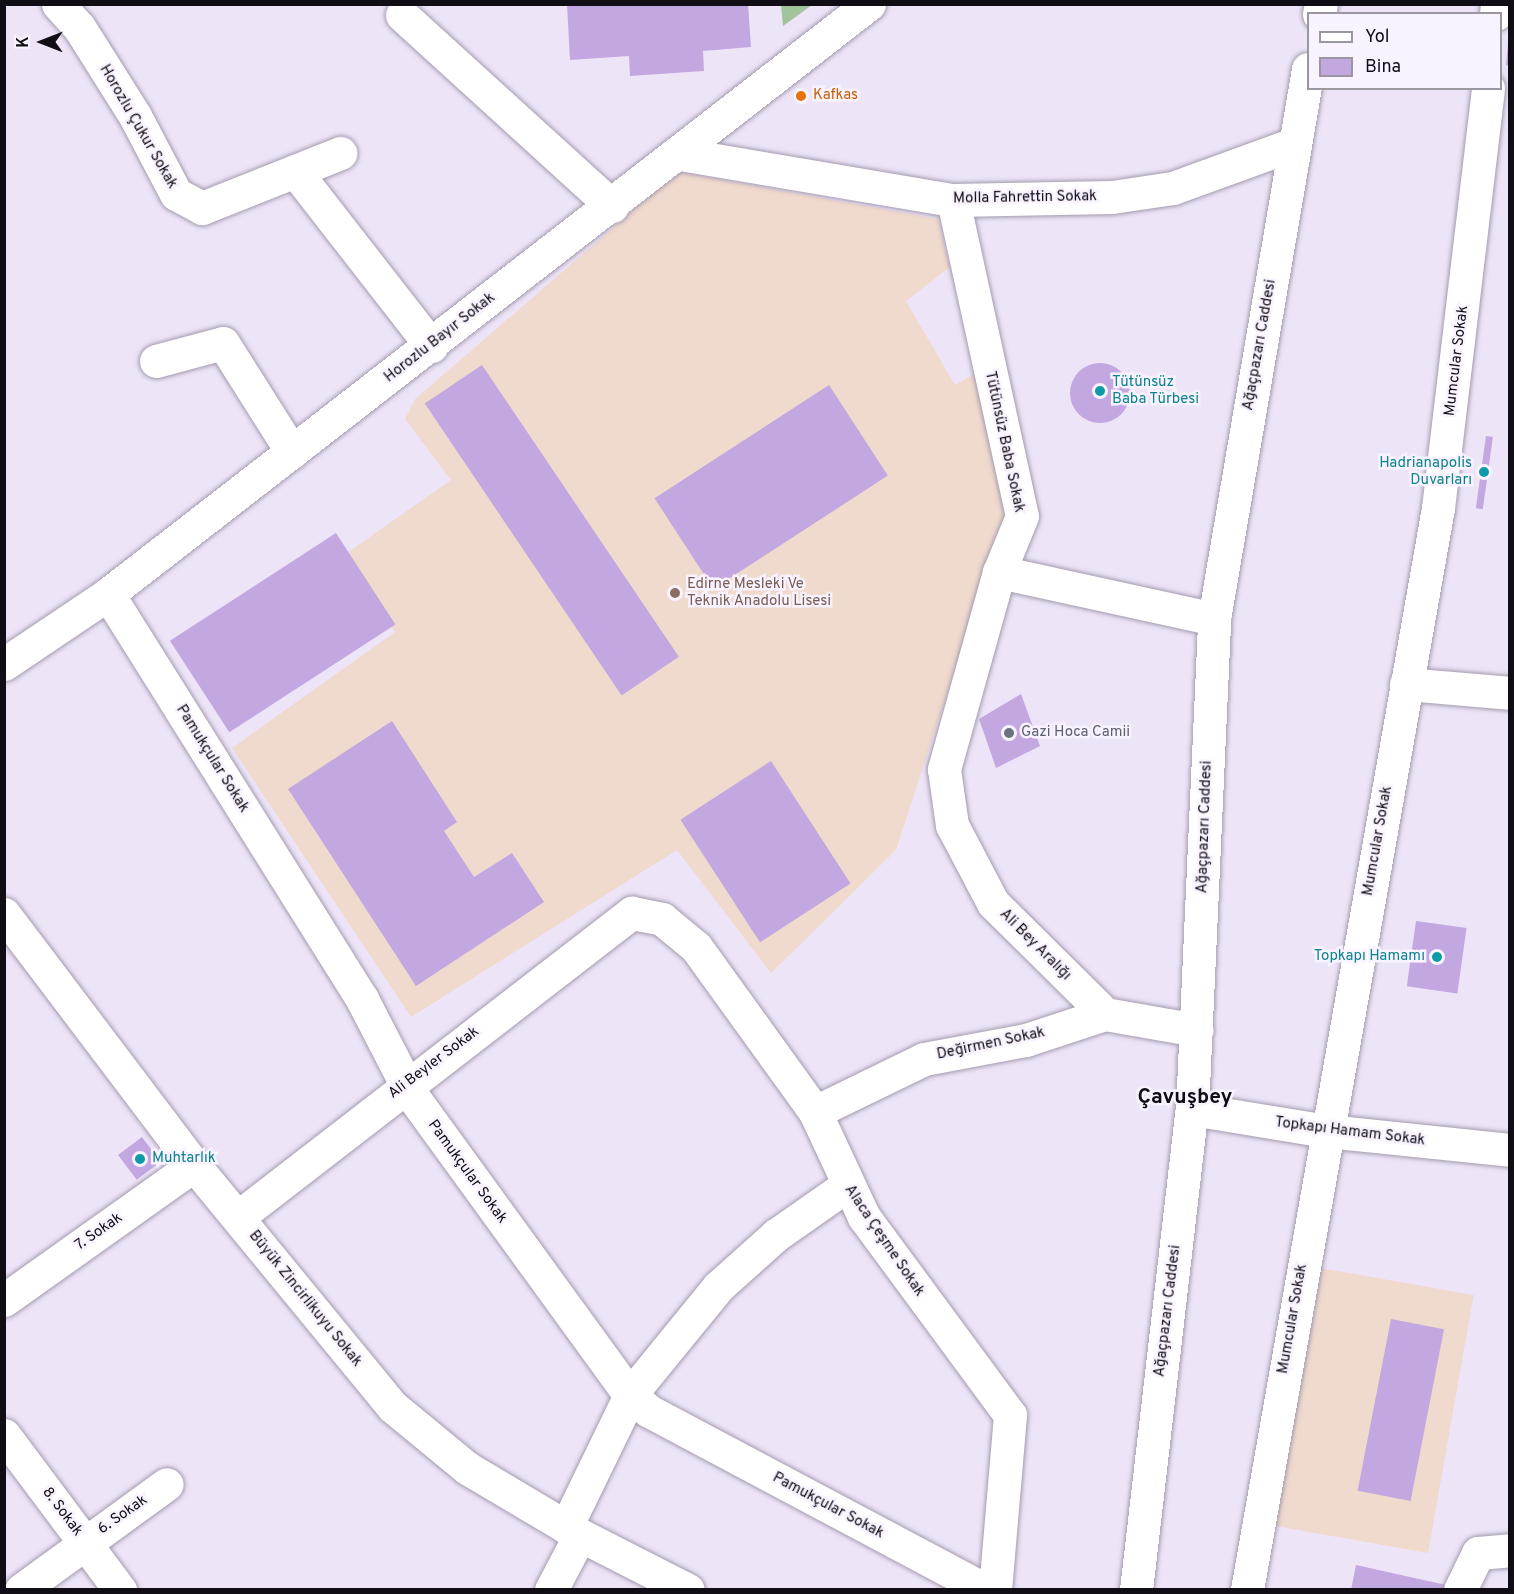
<!DOCTYPE html>
<html>
<head>
<meta charset="utf-8">
<style>
	body { margin:0 }
	#map { position:relative; width:1514px; height:1594px; overflow:hidden; background:#ede4f8; font-family:Overpass,sans-serif }
	div>[style] { position:absolute }
	.education>* { inset:0; background:#f0d9cd; transform-origin:0 0 }
	.green>* { inset:0; background:#a1c49d }
	.building>* { inset:0; background:#c3a7e1; transform-origin:0 0 }
	.round { border-radius:50% }
	.roads { filter:drop-shadow(0 0 2px #a49bae) drop-shadow(0 0 2px #a49bae) }
	.minor>* { height:33px; margin:-16.5px; padding:0 16.5px; transform-origin:16.5px; border-radius:16.5px; background:#fff }
	.dots>* { width:16px; height:16px; translate:-50% -50%; box-sizing:border-box; border:3px solid #f8f3ff; border-radius:50% }
	span { translate:-50% -50%; white-space:nowrap; text-align:center; line-height:1.15; -webkit-text-stroke:5px #f8f3ff; paint-order:stroke }
	.food-label { font-size:15px; color:#c56008 }
	.left { translate:0 -50%; text-align:left }
	.street-label { font-size:15px; color:#100d14 }
	.culture-label { font-size:15px; color:#0d838f }
	.right { translate:-100% -50%; text-align:right }
	.education-label { font-size:15px; color:#785e54 }
	.worship-label { font-size:15px; color:#5b616d }
	.district-label { font-size:21px; color:#100d14; font-weight:700 }
	.frame { position:absolute; inset:0; border:6px solid #100d14; pointer-events:none }
	.legend { position:absolute; left:1307px; top:12px; width:195px; height:78px; box-sizing:border-box; background:#f8f3ff; border:2px solid #9b97a1; margin:0; padding:8px 10px; list-style:none; font-size:18px; color:#100d14 }
	.legend li { display:flex; align-items:center; gap:12px; height:30px }
	.legend b { width:30px; border:2px solid #9b97a1 }
	.north { position:absolute; left:12px; top:12px; width:60px; height:60px; -webkit-text-stroke:4px #f8f3ff; paint-order:stroke; rotate:270deg; font-size:16px; font-weight:700; line-height:24px; text-align:center; color:#100d14 }
	.north::after { content:''; display:block; margin:auto; width:21px; height:27px; background:#100d14; clip-path:polygon(50% 0,100% 100%,50% 72%,0 100%) }
</style>
</head>
<body>
<div id="map">
	<div class="education">
		<div style="clip-path:polygon(678px 172px,938px 219px,950px 267px,906px 301px,955px 385px,974px 374px,1006px 512px,896px 850px,771px 973px,677px 850px,411px 1017px,232px 748px,395px 632px,347px 553px,451px 480px,405px 419px,415px 399px)"></div>
		<div style="left:1315px;top:1267px;width:161px;height:262px;rotate:10deg"></div>
	</div>
	<div class="green">
		<div style="clip-path:polygon(781px 5px,781px 4px,812px 5px,783px 26px)"></div>
	</div>
	<div class="building">
		<div style="clip-path:polygon(567px 4px,748px 4px,751px 47px,703px 51px,704px 71px,630px 76px,629px 56px,570px 60px)"></div>
		<div style="clip-path:polygon(1508px 44px,1510px 44px,1510px 66px,1506px 65px)"></div>
		<div class="round" style="left:1070px;top:363px;width:60px;height:60px"></div>
		<div style="left:482px;top:365px;width:352px;height:69px;rotate:56deg"></div>
		<div style="left:829px;top:385px;width:108px;height:208px;rotate:57deg"></div>
		<div style="left:1486px;top:436px;width:7px;height:73px;rotate:8deg"></div>
		<div style="left:336px;top:533px;width:109px;height:198px;rotate:57deg"></div>
		<div style="clip-path:polygon(1021px 694px,1040px 746px,996px 768px,979px 719px)"></div>
		<div style="clip-path:polygon(392px 721px,457px 822px,444px 831px,474px 877px,512px 853px,544px 902px,416px 986px,288px 789px)"></div>
		<div style="left:771px;top:761px;width:146px;height:108px;rotate:57deg"></div>
		<div style="left:1416px;top:921px;width:51px;height:66px;rotate:8deg"></div>
		<div style="left:142px;top:1137px;width:31px;height:30px;rotate:53deg"></div>
		<div style="left:1391px;top:1319px;width:54px;height:175px;rotate:11deg"></div>
		<div style="clip-path:polygon(1356px 1565px,1446px 1585px,1445px 1590px,1351px 1590px)"></div>
	</div>
	<div class="roads">
		<div class="minor">
			<div style="left:58px;top:4px;width:31px;rotate:48deg"></div>
			<div style="left:79px;top:27px;width:105px;rotate:57.8deg"></div>
			<div style="left:135px;top:116px;width:88px;rotate:62.3deg"></div>
			<div style="left:176px;top:194px;width:30px;rotate:28deg"></div>
			<div style="left:202px;top:208px;width:149px;rotate:-21.7deg"></div>
			<div style="left:1319px;top:14px;width:10px;rotate:-79deg"></div>
			<div style="left:1496px;top:14px;width:10px;rotate:-84deg"></div>
			<div style="left:402px;top:15px;width:284px;rotate:42.3deg"></div>
			<div style="left:680px;top:154px;width:277px;rotate:9.6deg"></div>
			<div style="left:953px;top:200px;width:159px;rotate:-1.1deg"></div>
			<div style="left:1112px;top:197px;width:62px;rotate:-8.4deg"></div>
			<div style="left:1173px;top:188px;width:129px;rotate:-20deg"></div>
			<div style="left:295px;top:171px;width:222px;rotate:52.1deg"></div>
			<div style="left:953px;top:200px;width:323px;rotate:77.7deg"></div>
			<div style="left:1022px;top:516px;width:61px;rotate:112.3deg"></div>
			<div style="left:999px;top:572px;width:205px;rotate:105.6deg"></div>
			<div style="left:944px;top:769px;width:57px;rotate:81.9deg"></div>
			<div style="left:952px;top:825px;width:88px;rotate:62.3deg"></div>
			<div style="left:993px;top:903px;width:158px;rotate:44.7deg"></div>
			<div style="left:1105px;top:1014px;width:93px;rotate:9.9deg"></div>
			<div style="left:156px;top:361px;width:69px;rotate:-15deg"></div>
			<div style="left:223px;top:343px;width:129px;rotate:57.7deg"></div>
			<div style="left:999px;top:572px;width:220px;rotate:12.3deg"></div>
			<div style="left:108px;top:594px;width:478px;rotate:57.9deg"></div>
			<div style="left:362px;top:999px;width:107px;rotate:62.7deg"></div>
			<div style="left:411px;top:1094px;width:372px;rotate:54deg"></div>
			<div style="left:630px;top:1395px;width:25px;rotate:40deg"></div>
			<div style="left:649px;top:1411px;width:381px;rotate:28deg"></div>
			<div style="left:4px;top:664px;width:125px;rotate:-33.9deg"></div>
			<div style="left:108px;top:594px;width:963px;rotate:-37.79deg"></div>
			<div style="left:1406px;top:684px;width:104px;rotate:4.9deg"></div>
			<div style="left:4px;top:914px;width:315px;rotate:52.9deg"></div>
			<div style="left:194px;top:1165px;width:313px;rotate:50.6deg"></div>
			<div style="left:393px;top:1407px;width:96px;rotate:39.5deg"></div>
			<div style="left:467px;top:1468px;width:131px;rotate:30.7deg"></div>
			<div style="left:580px;top:1535px;width:121px;rotate:27deg"></div>
			<div style="left:1192px;top:1109px;width:137px;rotate:9.3deg"></div>
			<div style="left:1327px;top:1131px;width:184px;rotate:5.9deg"></div>
			<div style="left:815px;top:1112px;width:121px;rotate:-25.9deg"></div>
			<div style="left:924px;top:1059px;width:104px;rotate:-10.6deg"></div>
			<div style="left:1026px;top:1040px;width:83px;rotate:-18.2deg"></div>
			<div style="left:238px;top:1217px;width:498px;rotate:-37.7deg"></div>
			<div style="left:632px;top:913px;width:31px;rotate:11deg"></div>
			<div style="left:662px;top:919px;width:44px;rotate:39.5deg"></div>
			<div style="left:696px;top:947px;width:203px;rotate:54.2deg"></div>
			<div style="left:815px;top:1112px;width:116px;rotate:65deg"></div>
			<div style="left:864px;top:1217px;width:246px;rotate:53.6deg"></div>
			<div style="left:1010px;top:1415px;width:176px;rotate:94.9deg"></div>
			<div style="left:4px;top:1300px;width:233px;rotate:-35.4deg"></div>
			<div style="left:4px;top:1435px;width:194px;rotate:53.2deg"></div>
			<div style="left:566px;top:1527px;width:147px;rotate:-64.1deg"></div>
			<div style="left:630px;top:1395px;width:139px;rotate:-50.8deg"></div>
			<div style="left:718px;top:1287px;width:78px;rotate:-41.9deg"></div>
			<div style="left:776px;top:1235px;width:85px;rotate:-35deg"></div>
			<div style="left:21px;top:1590px;width:180px;rotate:-36deg"></div>
			<div style="left:551px;top:1590px;width:62px;rotate:-62.2deg"></div>
			<div style="left:1136px;top:1590px;width:484px;rotate:-83.4deg"></div>
			<div style="left:1192px;top:1109px;width:490px;rotate:-87.4deg"></div>
			<div style="left:1214px;top:619px;width:558px;rotate:-80.3deg"></div>
			<div style="left:1247px;top:1590px;width:1099px;rotate:-79.99deg"></div>
			<div style="left:1438px;top:508px;width:423px;rotate:-83.2deg"></div>
			<div style="left:1460px;top:1590px;width:41px;rotate:-64.1deg"></div>
			<div style="left:1478px;top:1553px;width:32px;rotate:-5deg"></div>
		</div>
	</div>
	<div class="dots">
		<div style="left:801px;top:96px;background:#e8710a"></div>
		<div style="left:1100px;top:391px;background:#0f9aa8"></div>
		<div style="left:1484px;top:472px;background:#0f9aa8"></div>
		<div style="left:675px;top:593px;background:#8d6e63"></div>
		<div style="left:1009px;top:733px;background:#6b7280"></div>
		<div style="left:1437px;top:957px;background:#0f9aa8"></div>
		<div style="left:140px;top:1159px;background:#0f9aa8"></div>
	</div>
	<div class="food-label">
		<span class="left" style="left:813px;top:96px">Kafkas</span>
	</div>
	<div class="street-label">
		<span style="left:138px;top:127px;rotate:60deg">Horozlu Çukur Sokak</span>
		<span style="left:1025px;top:198px;rotate:-1deg">Molla Fahrettin Sokak</span>
		<span style="left:440px;top:338px;rotate:-38deg">Horozlu Bayır Sokak</span>
		<span style="left:1260px;top:345px;rotate:-80deg">Ağaçpazarı Caddesi</span>
		<span style="left:1457px;top:361px;rotate:-83deg">Mumcular Sokak</span>
		<span style="left:1004px;top:442px;rotate:78deg">Tütünsüz Baba Sokak</span>
		<span style="left:212px;top:759px;rotate:58deg">Pamukçular Sokak</span>
		<span style="left:1205px;top:827px;rotate:-88deg">Ağaçpazarı Caddesi</span>
		<span style="left:1378px;top:841px;rotate:-80deg">Mumcular Sokak</span>
		<span style="left:1035px;top:945px;rotate:45deg">Ali Bey Aralığı</span>
		<span style="left:991px;top:1044px;rotate:-12deg">Değirmen Sokak</span>
		<span style="left:434px;top:1063px;rotate:-37deg">Ali Beyler Sokak</span>
		<span style="left:1350px;top:1132px;rotate:7deg">Topkapı Hamam Sokak</span>
		<span style="left:467px;top:1172px;rotate:54deg">Pamukçular Sokak</span>
		<span style="left:99px;top:1232px;rotate:-35deg">7. Sokak</span>
		<span style="left:884px;top:1241px;rotate:56deg">Alaca Çeşme Sokak</span>
		<span style="left:305px;top:1299px;rotate:51deg">Büyük Zincirlikuyu Sokak</span>
		<span style="left:1168px;top:1311px;rotate:-83deg">Ağaçpazarı Caddesi</span>
		<span style="left:1293px;top:1319px;rotate:-80deg">Mumcular Sokak</span>
		<span style="left:828px;top:1506px;rotate:28deg">Pamukçular Sokak</span>
		<span style="left:62px;top:1512px;rotate:53deg">8. Sokak</span>
		<span style="left:123px;top:1515px;rotate:-35deg">6. Sokak</span>
	</div>
	<div class="culture-label">
		<span class="left" style="left:1112px;top:391px">Tütünsüz<br>Baba Türbesi</span>
		<span class="right" style="left:1472px;top:472px">Hadrianapolis<br>Duvarları</span>
		<span class="right" style="left:1425px;top:957px">Topkapı Hamamı</span>
		<span class="left" style="left:152px;top:1159px">Muhtarlık</span>
	</div>
	<div class="education-label">
		<span class="left" style="left:687px;top:593px">Edirne Mesleki Ve<br>Teknik Anadolu Lisesi</span>
	</div>
	<div class="worship-label">
		<span class="left" style="left:1021px;top:733px">Gazi Hoca Camii</span>
	</div>
	<div class="district-label">
		<span style="left:1185px;top:1098px">Çavuşbey</span>
	</div>
	<div class="frame"></div>
	<ul class="legend">
	<li><b style="height:8px;background:#fff"></b>Yol</li>
	<li><b style="height:16px;background:#c3a7e1"></b>Bina</li>
	</ul>
	<div class="north">K</div>
</div>
</body>
</html>
